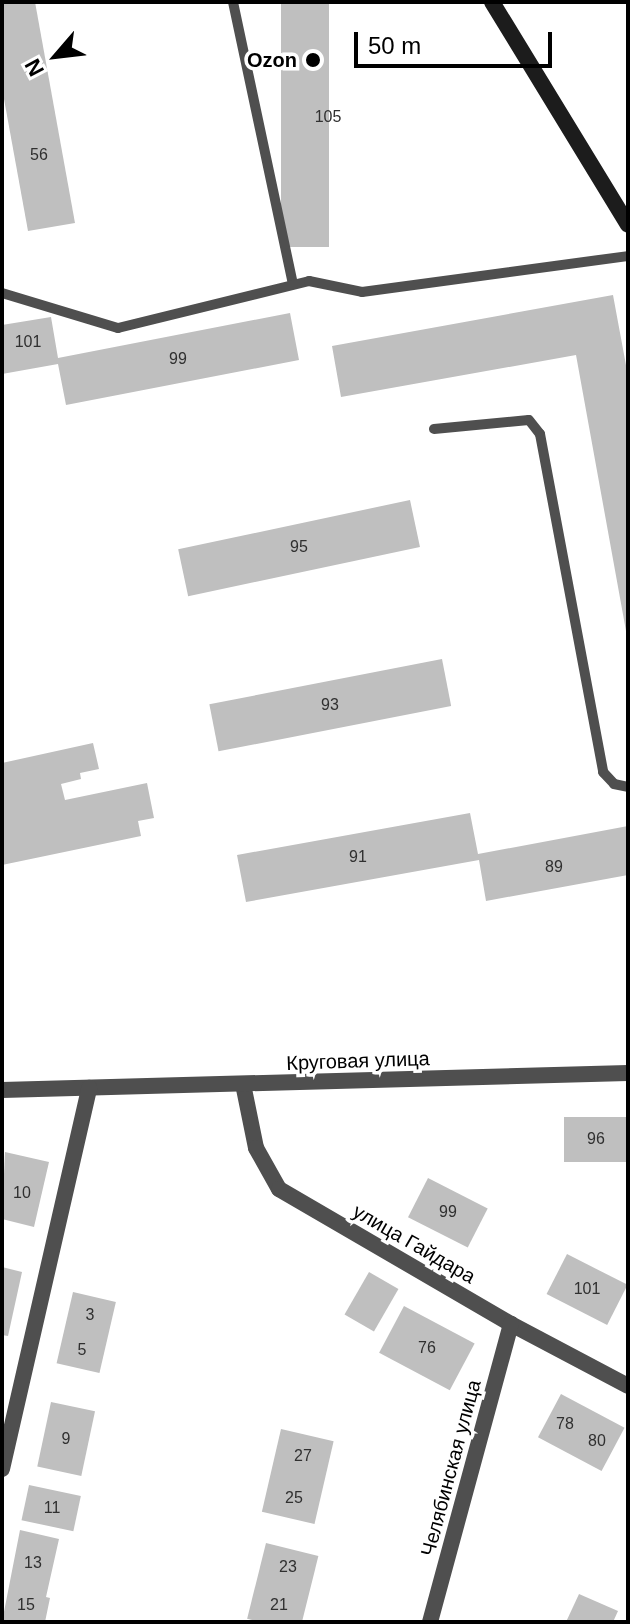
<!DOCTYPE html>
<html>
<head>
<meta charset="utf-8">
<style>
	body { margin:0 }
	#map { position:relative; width:630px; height:1624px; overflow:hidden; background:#fff; font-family:Helvetica,sans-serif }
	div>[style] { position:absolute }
	.building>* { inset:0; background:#bfbfbf; transform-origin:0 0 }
	.lane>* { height:10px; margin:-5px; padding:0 5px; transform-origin:5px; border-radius:5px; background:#4f4f4f }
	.street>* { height:16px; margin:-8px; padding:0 8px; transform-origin:8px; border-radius:8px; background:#4f4f4f }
	.secondary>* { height:16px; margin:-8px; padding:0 8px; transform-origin:8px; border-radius:8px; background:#1c1c1c }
	.dots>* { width:22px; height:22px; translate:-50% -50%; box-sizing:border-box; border:4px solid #fff; border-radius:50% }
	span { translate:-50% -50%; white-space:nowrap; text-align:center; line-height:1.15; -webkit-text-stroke:7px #fff; paint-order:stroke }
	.number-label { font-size:16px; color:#303030 }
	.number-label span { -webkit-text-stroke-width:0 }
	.poi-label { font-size:20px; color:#000; font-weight:700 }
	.right { translate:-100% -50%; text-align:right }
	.street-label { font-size:20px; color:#000 }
	.frame { position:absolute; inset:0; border:4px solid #000; pointer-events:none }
	.north { position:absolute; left:16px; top:16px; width:80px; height:80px; -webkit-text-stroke:6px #fff; paint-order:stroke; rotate:242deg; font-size:22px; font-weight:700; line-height:32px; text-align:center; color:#000 }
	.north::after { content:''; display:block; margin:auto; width:28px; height:36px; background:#000; clip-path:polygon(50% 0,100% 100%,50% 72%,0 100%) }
	.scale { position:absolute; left:354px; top:32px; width:198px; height:36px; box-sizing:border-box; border:4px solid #000; border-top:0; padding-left:10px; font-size:24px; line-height:28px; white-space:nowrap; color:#000; -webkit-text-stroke:6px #fff; paint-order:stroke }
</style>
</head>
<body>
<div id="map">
	<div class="building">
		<div style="clip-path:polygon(2px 2px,35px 2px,75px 223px,28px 231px,2px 88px)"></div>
		<div style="left:281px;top:2px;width:48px;height:245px"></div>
		<div style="clip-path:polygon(613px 295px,628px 376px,626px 631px,576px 355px,341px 397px,332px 346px)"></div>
		<div style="clip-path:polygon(290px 313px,299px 360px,66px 405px,58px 364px,2px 374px,2px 325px,51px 317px,58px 358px)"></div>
		<div style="left:410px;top:500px;width:48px;height:237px;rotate:78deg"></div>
		<div style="left:442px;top:659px;width:48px;height:237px;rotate:79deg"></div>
		<div style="clip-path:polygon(93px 743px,99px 769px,80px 773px,81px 779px,61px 784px,65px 800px,147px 783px,154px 818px,138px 821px,141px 836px,2px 865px,2px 763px)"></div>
		<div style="clip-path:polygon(470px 813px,478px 854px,628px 826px,628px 875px,486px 901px,479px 860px,246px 902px,237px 855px)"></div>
		<div style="left:564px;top:1117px;width:64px;height:45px"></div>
		<div style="clip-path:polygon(5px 1152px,49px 1162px,34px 1227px,2px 1219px)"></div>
		<div style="left:428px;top:1178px;width:67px;height:44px;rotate:27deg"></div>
		<div style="left:567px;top:1254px;width:68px;height:45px;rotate:27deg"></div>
		<div style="clip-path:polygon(2px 1267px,22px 1272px,8px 1336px,2px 1335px)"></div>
		<div style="left:369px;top:1272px;width:34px;height:49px;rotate:30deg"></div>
		<div style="left:73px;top:1292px;width:44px;height:73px;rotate:13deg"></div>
		<div style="left:404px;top:1306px;width:80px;height:53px;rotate:28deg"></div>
		<div style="left:561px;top:1394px;width:72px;height:49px;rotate:28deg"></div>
		<div style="left:51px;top:1402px;width:45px;height:66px;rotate:12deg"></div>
		<div style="left:281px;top:1429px;width:54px;height:85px;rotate:13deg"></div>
		<div style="left:29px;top:1485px;width:53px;height:36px;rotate:12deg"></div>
		<div style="clip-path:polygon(20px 1530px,59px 1539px,46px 1597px,50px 1598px,45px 1622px,2px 1622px)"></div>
		<div style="left:266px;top:1543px;width:54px;height:78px;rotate:14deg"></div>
		<div style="clip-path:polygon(579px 1594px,618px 1611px,613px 1622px,566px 1622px)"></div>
	</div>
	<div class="lane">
		<div style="left:233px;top:2px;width:288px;rotate:78deg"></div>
		<div style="left:2px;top:293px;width:121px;rotate:16.8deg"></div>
		<div style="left:118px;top:328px;width:197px;rotate:-13.8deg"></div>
		<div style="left:309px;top:281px;width:54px;rotate:11.7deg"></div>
		<div style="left:362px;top:292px;width:268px;rotate:-7.7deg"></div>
		<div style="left:434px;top:429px;width:95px;rotate:-5.4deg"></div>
		<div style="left:529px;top:420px;width:18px;rotate:52deg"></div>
		<div style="left:540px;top:434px;width:344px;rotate:79.4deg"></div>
		<div style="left:603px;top:772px;width:16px;rotate:47deg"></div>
		<div style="left:614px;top:784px;width:14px;rotate:12deg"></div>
	</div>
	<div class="street">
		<div style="left:243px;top:1084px;width:65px;rotate:78.5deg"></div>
		<div style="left:256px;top:1148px;width:47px;rotate:60.7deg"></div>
		<div style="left:279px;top:1189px;width:268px;rotate:30.2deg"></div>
		<div style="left:511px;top:1324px;width:132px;rotate:27.9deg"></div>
		<div style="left:2px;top:1090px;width:626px;rotate:-1.56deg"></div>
		<div style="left:2px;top:1469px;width:391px;rotate:-77.1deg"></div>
		<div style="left:430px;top:1622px;width:309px;rotate:-74.8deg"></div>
	</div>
	<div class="secondary">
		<div style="left:492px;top:2px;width:261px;rotate:58.6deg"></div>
	</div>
	<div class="dots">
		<div style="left:313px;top:60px;background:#000"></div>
	</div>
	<div class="number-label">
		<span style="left:328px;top:117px">105</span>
		<span style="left:39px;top:155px">56</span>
		<span style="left:28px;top:342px">101</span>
		<span style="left:178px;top:359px">99</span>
		<span style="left:299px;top:547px">95</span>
		<span style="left:330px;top:705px">93</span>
		<span style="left:358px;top:857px">91</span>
		<span style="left:554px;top:867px">89</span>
		<span style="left:596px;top:1139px">96</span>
		<span style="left:22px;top:1193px">10</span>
		<span style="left:448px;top:1212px">99</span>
		<span style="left:587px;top:1289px">101</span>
		<span style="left:90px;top:1315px">3</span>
		<span style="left:427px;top:1348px">76</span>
		<span style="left:82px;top:1350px">5</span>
		<span style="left:565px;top:1424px">78</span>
		<span style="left:66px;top:1439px">9</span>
		<span style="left:597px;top:1441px">80</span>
		<span style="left:303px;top:1456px">27</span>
		<span style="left:294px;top:1498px">25</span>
		<span style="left:52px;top:1508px">11</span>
		<span style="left:33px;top:1563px">13</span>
		<span style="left:288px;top:1567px">23</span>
		<span style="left:26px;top:1605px">15</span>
		<span style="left:279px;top:1605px">21</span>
	</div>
	<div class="poi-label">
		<span class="right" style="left:297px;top:60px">Ozon</span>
	</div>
	<div class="street-label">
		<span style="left:358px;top:1061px;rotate:-2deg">Круговая улица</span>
		<span style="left:414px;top:1244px;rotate:30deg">улица Гайдара</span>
		<span style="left:451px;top:1468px;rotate:-75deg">Челябинская улица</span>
	</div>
	<div class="frame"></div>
	<div class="north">N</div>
	<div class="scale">50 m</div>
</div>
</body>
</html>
